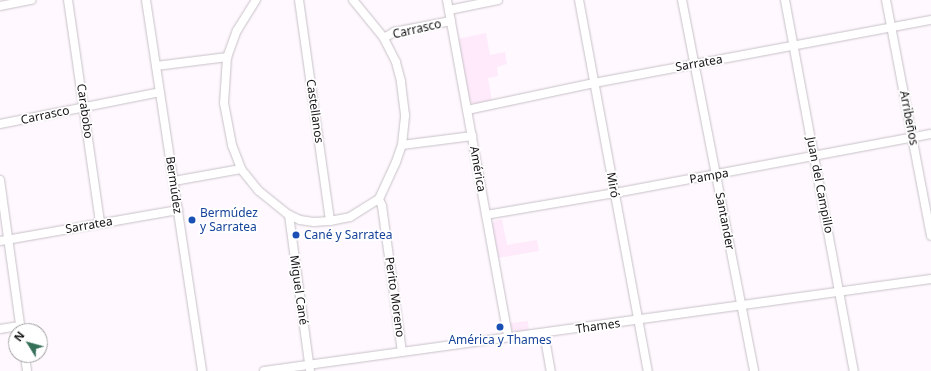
<!DOCTYPE html>
<html>
<head>
<meta charset="utf-8">
<style>
	body { margin:0 }
	#map { position:relative; width:931px; height:371px; overflow:hidden; background:#fff9ff; font-family:"Noto Sans",sans-serif }
	div>[style] { position:absolute }
	.commercial>* { inset:0; background:#feeafb }
	.roads { filter:drop-shadow(0 0 1px #c7c1c7) drop-shadow(0 0 1px #c7c1c7) }
	.minor>* { height:8px; margin:-4px; padding:0 4px; transform-origin:4px; border-radius:4px; background:#fff }
	.dots>* { width:11px; height:11px; translate:-50% -50%; box-sizing:border-box; border:2px solid #fff; border-radius:50% }
	span { translate:-50% -50%; white-space:nowrap; text-align:center; line-height:1.15; -webkit-text-stroke:3.5px #fff; paint-order:stroke }
	.street-label { font-size:12px; color:#151315 }
	.transit-label { font-size:12px; color:#164399 }
	.left { translate:0 -50%; text-align:left }
	.north { position:absolute; left:8px; top:323px; width:40px; height:40px; box-sizing:border-box; background:#fff; border:1px solid #a1a1a1; border-radius:50%; rotate:307deg; font-size:11px; font-weight:700; line-height:16px; text-align:center; color:#151315 }
	.north::after { content:''; display:block; margin:auto; width:14px; height:18px; background:#367059; clip-path:polygon(50% 0,100% 100%,50% 72%,0 100%) }
</style>
</head>
<body>
<div id="map">
	<div class="commercial">
		<div style="clip-path:polygon(486px 33px,490px 55px,505px 52px,507px 64px,497px 67px,498px 76px,488px 78px,492px 101px,473px 104px,469px 100px,457px 39px)"></div>
		<div style="clip-path:polygon(502px 219px,507px 245px,537px 240px,539px 251px,498px 258px,492px 225px,494px 221px)"></div>
		<div style="clip-path:polygon(528px 321px,529px 331px,516px 333px,511px 329px,510px 323px)"></div>
	</div>
	<div class="roads">
		<div class="minor">
			<div style="left:68px;top:0;width:225px;rotate:81.8deg"></div>
			<div style="left:146px;top:0;width:375px;rotate:81.4deg"></div>
			<div style="left:256px;top:0;width:36px;rotate:122deg"></div>
			<div style="left:237px;top:30px;width:29px;rotate:110deg"></div>
			<div style="left:227px;top:57px;width:46px;rotate:93.7deg"></div>
			<div style="left:224px;top:103px;width:43px;rotate:79.2deg"></div>
			<div style="left:232px;top:145px;width:26px;rotate:69deg"></div>
			<div style="left:241px;top:169px;width:28px;rotate:51deg"></div>
			<div style="left:259px;top:191px;width:38px;rotate:39deg"></div>
			<div style="left:289px;top:215px;width:12px;rotate:24deg"></div>
			<div style="left:300px;top:220px;width:14px;rotate:8deg"></div>
			<div style="left:314px;top:222px;width:16px;rotate:-4deg"></div>
			<div style="left:330px;top:221px;width:20px;rotate:-11deg"></div>
			<div style="left:350px;top:217px;width:34px;rotate:-32deg"></div>
			<div style="left:379px;top:199px;width:41px;rotate:-65.3deg"></div>
			<div style="left:396px;top:162px;width:18px;rotate:-71deg"></div>
			<div style="left:402px;top:145px;width:30px;rotate:-84deg"></div>
			<div style="left:405px;top:115px;width:34px;rotate:-97deg"></div>
			<div style="left:401px;top:81px;width:20px;rotate:-105deg"></div>
			<div style="left:396px;top:62px;width:27px;rotate:-117deg"></div>
			<div style="left:384px;top:38px;width:49px;rotate:-129.2deg"></div>
			<div style="left:299px;top:0;width:223px;rotate:82deg"></div>
			<div style="left:447px;top:0;width:342px;rotate:79.7deg"></div>
			<div style="left:579px;top:0;width:377px;rotate:79.5deg"></div>
			<div style="left:682px;top:0;width:378px;rotate:79deg"></div>
			<div style="left:785px;top:0;width:377px;rotate:79.5deg"></div>
			<div style="left:886px;top:0;width:240px;rotate:79.2deg"></div>
			<div style="left:0;top:6px;width:32px;rotate:-11deg"></div>
			<div style="left:449px;top:10px;width:50px;rotate:-11.5deg"></div>
			<div style="left:384px;top:38px;width:12px;rotate:-31deg"></div>
			<div style="left:394px;top:32px;width:58px;rotate:-10.9deg"></div>
			<div style="left:156px;top:66px;width:72px;rotate:-7.2deg"></div>
			<div style="left:467px;top:110px;width:130px;rotate:-12deg"></div>
			<div style="left:594px;top:83px;width:343px;rotate:-10.6deg"></div>
			<div style="left:0;top:124px;width:163px;rotate:-11.3deg"></div>
			<div style="left:402px;top:145px;width:71px;rotate:-7.3deg"></div>
			<div style="left:0;top:180px;width:152px;rotate:82.1deg"></div>
			<div style="left:174px;top:181px;width:68px;rotate:-10.2deg"></div>
			<div style="left:379px;top:199px;width:8px;rotate:67deg"></div>
			<div style="left:382px;top:206px;width:147px;rotate:82.2deg"></div>
			<div style="left:289px;top:215px;width:156px;rotate:82.3deg"></div>
			<div style="left:486px;top:215px;width:131px;rotate:-9.7deg"></div>
			<div style="left:615px;top:193px;width:321px;rotate:-10.6deg"></div>
			<div style="left:0;top:241px;width:181px;rotate:-9.9deg"></div>
			<div style="left:0;top:329px;width:20px;rotate:-9deg"></div>
			<div style="left:544px;top:333px;width:39px;rotate:80deg"></div>
			<div style="left:25px;top:355px;width:16px;rotate:83deg"></div>
			<div style="left:264px;top:371px;width:673px;rotate:-7.85deg"></div>
		</div>
	</div>
	<div class="dots">
		<div style="left:192px;top:220px;background:#1a4fb4"></div>
		<div style="left:296px;top:235px;background:#1a4fb4"></div>
		<div style="left:500px;top:327px;background:#1a4fb4"></div>
	</div>
	<div class="street-label">
		<span style="left:417px;top:29px;rotate:-13deg">Carrasco</span>
		<span style="left:699px;top:63px;rotate:-10deg">Sarratea</span>
		<span style="left:85px;top:111px;rotate:82deg">Carabobo</span>
		<span style="left:315px;top:111px;rotate:82deg">Castellanos</span>
		<span style="left:45px;top:115px;rotate:-12deg">Carrasco</span>
		<span style="left:909px;top:118px;rotate:79deg">Arribeños</span>
		<span style="left:478px;top:169px;rotate:80deg">América</span>
		<span style="left:709px;top:176px;rotate:-10deg">Pampa</span>
		<span style="left:174px;top:185px;rotate:82deg">Bermúdez</span>
		<span style="left:613px;top:185px;rotate:80deg">Miró</span>
		<span style="left:820px;top:185px;rotate:79deg">Juan del Campillo</span>
		<span style="left:725px;top:221px;rotate:79deg">Santander</span>
		<span style="left:89px;top:225px;rotate:-10deg">Sarratea</span>
		<span style="left:299px;top:290px;rotate:82deg">Miguel Cané</span>
		<span style="left:395px;top:297px;rotate:82deg">Perito Moreno</span>
		<span style="left:598px;top:326px;rotate:-8deg">Thames</span>
	</div>
	<div class="transit-label">
		<span class="left" style="left:200px;top:220px">Bermúdez<br>y Sarratea</span>
		<span class="left" style="left:304px;top:235px">Cané y Sarratea</span>
		<span style="left:500px;top:340px">América y Thames</span>
	</div>
	<div class="north">N</div>
</div>
</body>
</html>
